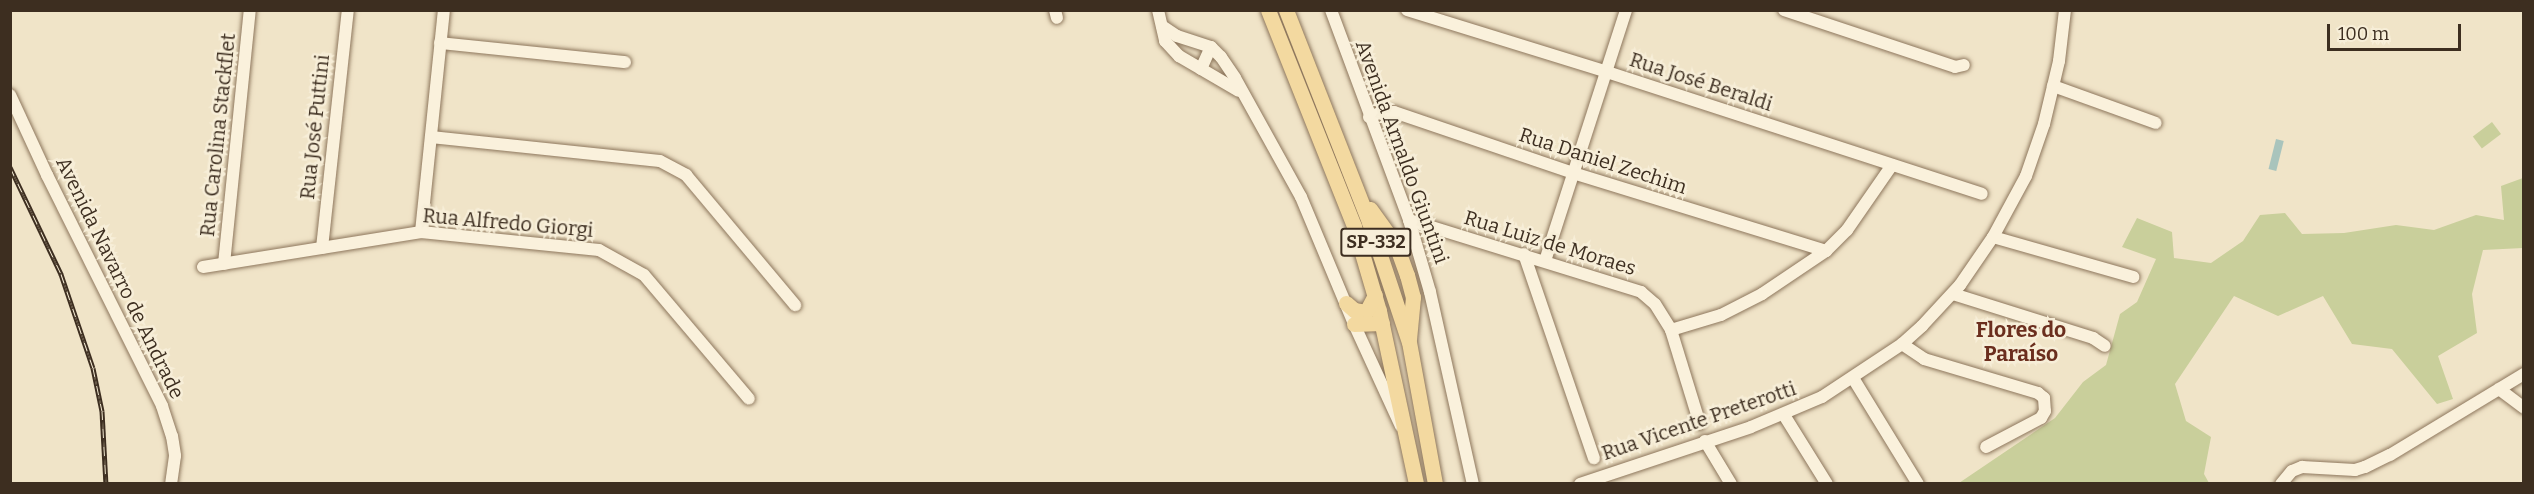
<!DOCTYPE html>
<html>
<head>
<meta charset="utf-8">
<style>
	body { margin:0 }
	#map { position:relative; width:2534px; height:494px; overflow:hidden; background:#f0e4c8; font-family:Bitter,serif }
	div>[style] { position:absolute }
	.green>* { inset:0; background:#c9cf9b; transform-origin:0 0 }
	.water>* { inset:0; background:#a9c4bc; transform-origin:0 0 }
	.roads { filter:drop-shadow(0 0 2px #8d765c) drop-shadow(0 0 2px #8d765c) }
	.minor>* { height:12px; margin:-6px; padding:0 6px; transform-origin:6px; border-radius:6px; background:#faf1dc }
	.major>* { height:15px; margin:-7.5px; padding:0 7.5px; transform-origin:7.5px; border-radius:7.5px; background:#f3d9a0 }
	.rail>* { height:5px; margin-top:-2.5px; transform-origin:0; background:repeating-linear-gradient(90deg,#f7eed8 0 9px,#3d2e20 0 18px); box-sizing:border-box; border-block:2px solid #3d2e20 }
	span { translate:-50% -50%; white-space:nowrap; text-align:center; line-height:1.15; -webkit-text-stroke:5px #f7eed8; paint-order:stroke }
	.shield-label span { padding:2px 4px; background:#f7eed8; border:2px solid; border-radius:4px; -webkit-text-stroke-width:0 }
	.shield-label { font-size:18px; color:#3d2e20; font-weight:700 }
	.street-label { font-size:20px; color:#3d2e20 }
	.neighbourhood-label { font-size:21px; color:#6b2e1e; font-weight:700 }
	.frame { position:absolute; inset:0; border:12px solid #3d2e20; pointer-events:none }
	.scale { position:absolute; left:2327px; top:24px; width:134px; height:27px; box-sizing:border-box; border:3px solid #3d2e20; border-top:0; padding-left:8px; font-size:18px; line-height:21px; white-space:nowrap; color:#3d2e20; -webkit-text-stroke:4px #f7eed8; paint-order:stroke }
</style>
</head>
<body>
<div id="map">
	<div class="green">
		<div style="left:2492px;top:122px;width:15px;height:24px;rotate:53deg"></div>
		<div style="clip-path:polygon(2523px 178px,2523px 248px,2483px 250px,2472px 294px,2477px 333px,2438px 356px,2453px 399px,2437px 404px,2392px 349px,2352px 344px,2323px 296px,2278px 316px,2234px 296px,2175px 384px,2186px 421px,2211px 437px,2204px 474px,2209px 483px,1959px 483px,2055px 418px,2083px 382px,2106px 365px,2120px 314px,2137px 302px,2156px 259px,2122px 247px,2137px 218px,2172px 232px,2174px 258px,2211px 263px,2243px 241px,2260px 215px,2285px 213px,2302px 234px,2344px 233px,2396px 225px,2434px 230px,2476px 215px,2504px 220px,2501px 186px)"></div>
	</div>
	<div class="water">
		<div style="left:2276px;top:139px;width:8px;height:31px;rotate:14deg"></div>
	</div>
	<div class="roads">
		<div class="minor">
			<div style="left:1055px;top:10px;width:8px;rotate:76deg"></div>
			<div style="left:1158px;top:10px;width:32px;rotate:77deg"></div>
			<div style="left:1165px;top:41px;width:21px;rotate:47deg"></div>
			<div style="left:1179px;top:56px;width:69px;rotate:30.3deg"></div>
			<div style="left:1331px;top:10px;width:224px;rotate:69.6deg"></div>
			<div style="left:1409px;top:220px;width:75px;rotate:73.7deg"></div>
			<div style="left:1430px;top:292px;width:197px;rotate:77.4deg"></div>
			<div style="left:1407px;top:10px;width:209px;rotate:17.2deg"></div>
			<div style="left:1607px;top:72px;width:394px;rotate:18deg"></div>
			<div style="left:1784px;top:10px;width:180px;rotate:18.4deg"></div>
			<div style="left:1955px;top:67px;width:9px;rotate:-13deg"></div>
			<div style="left:1162px;top:26px;width:18px;rotate:34deg"></div>
			<div style="left:1177px;top:36px;width:36px;rotate:18deg"></div>
			<div style="left:1211px;top:47px;width:14px;rotate:45deg"></div>
			<div style="left:1221px;top:57px;width:25px;rotate:56deg"></div>
			<div style="left:1235px;top:78px;width:136px;rotate:61deg"></div>
			<div style="left:1301px;top:197px;width:138px;rotate:67.3deg"></div>
			<div style="left:1354px;top:324px;width:112px;rotate:65.3deg"></div>
			<div style="left:440px;top:43px;width:186px;rotate:5.9deg"></div>
			<div style="left:1201px;top:69px;width:24px;rotate:-66deg"></div>
			<div style="left:2053px;top:86px;width:109px;rotate:19.8deg"></div>
			<div style="left:10px;top:95px;width:88px;rotate:65.2deg"></div>
			<div style="left:47px;top:175px;width:258px;rotate:63.5deg"></div>
			<div style="left:162px;top:406px;width:32px;rotate:72deg"></div>
			<div style="left:172px;top:436px;width:20px;rotate:81deg"></div>
			<div style="left:175px;top:456px;width:28px;rotate:98deg"></div>
			<div style="left:1369px;top:117px;width:14px;rotate:-21deg"></div>
			<div style="left:1382px;top:112px;width:12px"></div>
			<div style="left:1394px;top:112px;width:189px;rotate:18.8deg"></div>
			<div style="left:1573px;top:173px;width:265px;rotate:17.1deg"></div>
			<div style="left:431px;top:137px;width:230px;rotate:6deg"></div>
			<div style="left:660px;top:161px;width:30px;rotate:28deg"></div>
			<div style="left:686px;top:175px;width:170px;rotate:50deg"></div>
			<div style="left:1409px;top:220px;width:243px;rotate:17.2deg"></div>
			<div style="left:1641px;top:292px;width:18px;rotate:41deg"></div>
			<div style="left:1655px;top:304px;width:31px;rotate:58deg"></div>
			<div style="left:1671px;top:330px;width:98px;rotate:72.9deg"></div>
			<div style="left:421px;top:232px;width:223px;rotate:-84.1deg"></div>
			<div style="left:1993px;top:237px;width:146px;rotate:15.9deg"></div>
			<div style="left:322px;top:248px;width:239px;rotate:-83.8deg"></div>
			<div style="left:1524px;top:254px;width:216px;rotate:71.1deg"></div>
			<div style="left:1545px;top:261px;width:264px;rotate:-72.1deg"></div>
			<div style="left:224px;top:264px;width:255px;rotate:-84.2deg"></div>
			<div style="left:203px;top:267px;width:221px;rotate:-9.1deg"></div>
			<div style="left:421px;top:232px;width:179px;rotate:5.8deg"></div>
			<div style="left:599px;top:250px;width:51px;rotate:29.1deg"></div>
			<div style="left:644px;top:275px;width:162px;rotate:49.7deg"></div>
			<div style="left:1953px;top:294px;width:147px;rotate:17.4deg"></div>
			<div style="left:2093px;top:338px;width:14px;rotate:34deg"></div>
			<div style="left:1671px;top:330px;width:52px;rotate:-16.7deg"></div>
			<div style="left:1721px;top:315px;width:46px;rotate:-27.1deg"></div>
			<div style="left:1762px;top:294px;width:77px;rotate:-33.9deg"></div>
			<div style="left:1826px;top:251px;width:30px;rotate:-45deg"></div>
			<div style="left:1847px;top:230px;width:79px;rotate:-55.3deg"></div>
			<div style="left:1902px;top:344px;width:27px;rotate:34deg"></div>
			<div style="left:1924px;top:359px;width:119px;rotate:16.6deg"></div>
			<div style="left:2038px;top:393px;width:8px;rotate:40deg"></div>
			<div style="left:2044px;top:398px;width:13px;rotate:86deg"></div>
			<div style="left:2045px;top:411px;width:8px;rotate:120deg"></div>
			<div style="left:2041px;top:418px;width:62px;rotate:152.2deg"></div>
			<div style="left:1853px;top:378px;width:124px;rotate:58.5deg"></div>
			<div style="left:2499px;top:389px;width:31px;rotate:37deg"></div>
			<div style="left:1784px;top:415px;width:81px;rotate:58.1deg"></div>
			<div style="left:1705px;top:441px;width:50px;rotate:58.8deg"></div>
			<div style="left:1580px;top:484px;width:180px;rotate:-18.4deg"></div>
			<div style="left:1751px;top:427px;width:77px;rotate:-22.9deg"></div>
			<div style="left:1822px;top:397px;width:96px;rotate:-33.5deg"></div>
			<div style="left:1902px;top:344px;width:27px;rotate:-42deg"></div>
			<div style="left:1922px;top:326px;width:56px;rotate:-47.2deg"></div>
			<div style="left:1960px;top:285px;width:58px;rotate:-55.5deg"></div>
			<div style="left:1993px;top:237px;width:69px;rotate:-61.6deg"></div>
			<div style="left:2026px;top:176px;width:55px;rotate:-70.9deg"></div>
			<div style="left:2044px;top:124px;width:65px;rotate:-76.6deg"></div>
			<div style="left:2059px;top:61px;width:51px;rotate:-83.3deg"></div>
			<div style="left:2281px;top:484px;width:17px;rotate:-50deg"></div>
			<div style="left:2292px;top:471px;width:11px;rotate:-22deg"></div>
			<div style="left:2302px;top:467px;width:53px;rotate:3.2deg"></div>
			<div style="left:2355px;top:470px;width:10px;rotate:-17deg"></div>
			<div style="left:2365px;top:467px;width:28px;rotate:-26deg"></div>
			<div style="left:2390px;top:455px;width:157px;rotate:-31.2deg"></div>
		</div>
		<div class="major">
			<div style="left:1268px;top:10px;width:232px;rotate:68.3deg"></div>
			<div style="left:1354px;top:226px;width:89px;rotate:73.6deg"></div>
			<div style="left:1379px;top:311px;width:177px;rotate:77.9deg"></div>
			<div style="left:1286px;top:10px;width:228px;rotate:68.6deg"></div>
			<div style="left:1369px;top:222px;width:126px;rotate:71.6deg"></div>
			<div style="left:1409px;top:342px;width:144px;rotate:79.6deg"></div>
			<div style="left:1370px;top:209px;width:44px;rotate:54.2deg"></div>
			<div style="left:1396px;top:245px;width:32px;rotate:70deg"></div>
			<div style="left:1407px;top:275px;width:23px;rotate:75deg"></div>
			<div style="left:1413px;top:297px;width:42px;rotate:95.4deg"></div>
			<div style="left:1346px;top:303px;width:11px;rotate:41deg"></div>
			<div style="left:1354px;top:310px;width:12px;rotate:9deg"></div>
			<div style="left:1366px;top:312px;width:19px;rotate:-62deg"></div>
			<div style="left:1354px;top:324px;width:28px;rotate:-2deg"></div>
		</div>
	</div>
	<div class="rail">
		<div style="left:10px;top:167px;width:119px;rotate:64.5deg"></div>
		<div style="left:61px;top:274px;width:99px;rotate:71.2deg"></div>
		<div style="left:93px;top:368px;width:44px;rotate:78.2deg"></div>
		<div style="left:102px;top:411px;width:73px;rotate:86.9deg"></div>
	</div>
	<div class="shield-label">
		<span style="left:1376px;top:242px">SP-332</span>
	</div>
	<div class="street-label">
		<span style="left:1701px;top:82px;rotate:18deg">Rua José Beraldi</span>
		<span style="left:315px;top:127px;rotate:-84deg">Rua José Puttini</span>
		<span style="left:218px;top:135px;rotate:-84deg">Rua Carolina Stackflet</span>
		<span style="left:1402px;top:152px;rotate:70deg">Avenida Arnaldo Giuntini</span>
		<span style="left:1603px;top:161px;rotate:18deg">Rua Daniel Zechim</span>
		<span style="left:508px;top:223px;rotate:5deg">Rua Alfredo Giorgi</span>
		<span style="left:1550px;top:243px;rotate:17deg">Rua Luiz de Moraes</span>
		<span style="left:120px;top:278px;rotate:64deg">Avenida Navarro de Andrade</span>
		<span style="left:1699px;top:421px;rotate:-19deg">Rua Vicente Preterotti</span>
	</div>
	<div class="neighbourhood-label">
		<span style="left:2021px;top:342px">Flores do<br>Paraíso</span>
	</div>
	<div class="frame"></div>
	<div class="scale">100 m</div>
</div>
</body>
</html>
